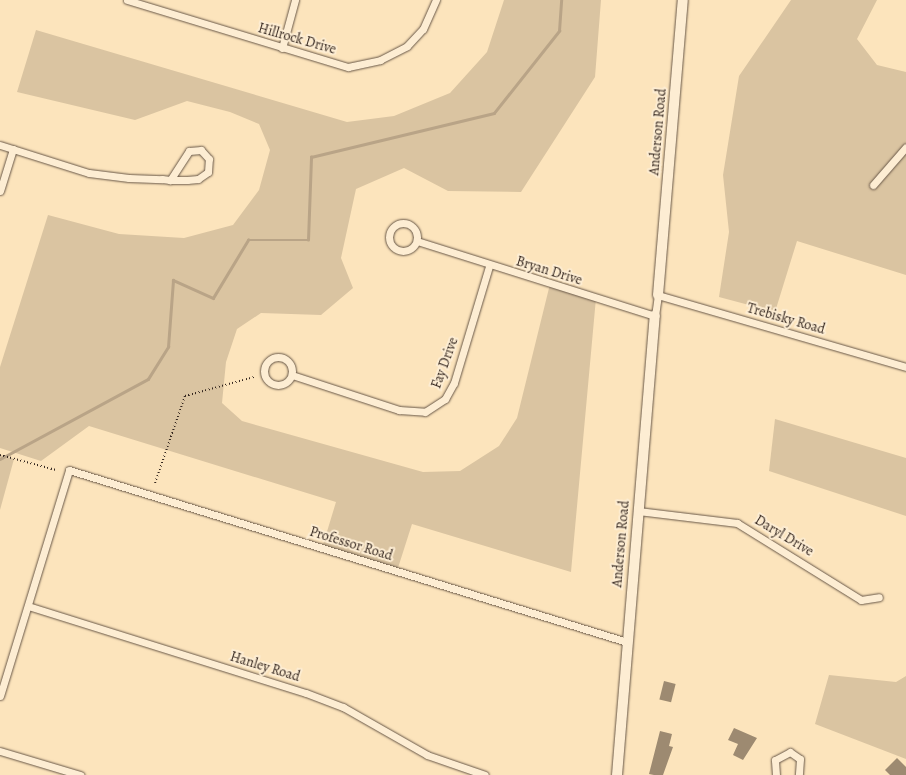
<!DOCTYPE html>
<html>
<head>
<meta charset="utf-8">
<style>
	body { margin:0 }
	#map { position:relative; width:906px; height:775px; overflow:hidden; background:#fce4bc; font-family:Alegreya,serif }
	div>[style] { position:absolute }
	.green>* { inset:0; background:#dac4a1 }
	.stream>* { height:2.5px; margin:-1.25px; padding:0 1.25px; transform-origin:1.25px; border-radius:1.25px; background:#b9a487 }
	.building>* { inset:0; background:#9d8a71; transform-origin:0 0 }
	.path>* { height:2px; margin-top:-1px; transform-origin:0; background:repeating-linear-gradient(90deg,#362820 0 1px,transparent 0 3.5px) }
	.roads { filter:drop-shadow(0 0 1px #685747) drop-shadow(0 0 1px #685747) }
	.street>* { height:7px; margin:-3.5px; padding:0 3.5px; transform-origin:3.5px; border-radius:3.5px; background:#fdedd3 }
	.street>.ring { margin:-3.5px; padding:0; box-sizing:content-box; background:none; border:7px solid #fdedd3; border-radius:50% }
	.secondary>* { height:10px; margin:-5px; padding:0 5px; transform-origin:5px; border-radius:5px; background:#fdedd3 }
	span { translate:-50% -50%; white-space:nowrap; text-align:center; line-height:1.15; -webkit-text-stroke:4px #fdedd3; paint-order:stroke }
	.street-label { font-size:14px; color:#362820 }
</style>
</head>
<body>
<div id="map">
	<div class="green">
		<div style="clip-path:polygon(504px 0,601px 0,595px 77px,521px 192px,448px 191px,404px 168px,356px 189px,341px 258px,353px 288px,321px 315px,261px 313px,237px 329px,226px 362px,222px 403px,242px 421px,423px 472px,460px 471px,499px 446px,517px 418px,550px 284px,596px 298px,571px 572px,412px 524px,397px 571px,322px 548px,336px 502px,89px 426px,41px 461px,0 448px,0 367px,48px 215px,119px 234px,184px 238px,233px 225px,259px 190px,270px 150px,259px 124px,230px 112px,187px 101px,135px 120px,17px 92px,36px 30px,347px 122px,394px 116px,450px 93px,487px 52px)"></div>
		<div style="clip-path:polygon(791px 0,877px 0,857px 39px,877px 65px,906px 72px,906px 275px,797px 241px,775px 312px,719px 297px,729px 232px,723px 175px,739px 76px)"></div>
		<div style="clip-path:polygon(775px 419px,906px 458px,906px 516px,769px 471px)"></div>
		<div style="clip-path:polygon(0 455px,14px 459px,0 510px)"></div>
		<div style="clip-path:polygon(829px 675px,896px 682px,906px 676px,906px 759px,815px 724px)"></div>
	</div>
	<div class="stream">
		<div style="left:0;top:459px;width:168px;rotate:-28.4deg"></div>
		<div style="left:148px;top:379px;width:38px;rotate:-58deg"></div>
		<div style="left:168px;top:347px;width:67px;rotate:-85.7deg"></div>
		<div style="left:173px;top:280px;width:44px;rotate:24.2deg"></div>
		<div style="left:213px;top:298px;width:68px;rotate:-58.9deg"></div>
		<div style="left:248px;top:240px;width:60px"></div>
		<div style="left:308px;top:240px;width:83px;rotate:-87.9deg"></div>
		<div style="left:311px;top:157px;width:188px;rotate:-13.5deg"></div>
		<div style="left:494px;top:113px;width:105px;rotate:-51.6deg"></div>
		<div style="left:559px;top:31px;width:31px;rotate:-86deg"></div>
	</div>
	<div class="building">
		<div style="left:664px;top:681px;width:12px;height:19px;rotate:14deg"></div>
		<div style="clip-path:polygon(734px 728px,757px 738px,743px 760px,733px 755px,738px 744px,728px 740px)"></div>
		<div style="clip-path:polygon(660px 731px,672px 734px,669px 746px,673px 747px,663px 775px,654px 775px,649px 774px)"></div>
		<div style="clip-path:polygon(897px 758px,906px 767px,906px 775px,890px 775px,885px 770px)"></div>
	</div>
	<div class="path">
		<div style="left:0;top:455px;width:58px;rotate:15deg"></div>
		<div style="left:155px;top:483px;width:92px;rotate:-71deg"></div>
		<div style="left:185px;top:396px;width:72px;rotate:-15.4deg"></div>
	</div>
	<div class="roads">
		<div class="street">
			<div style="left:127px;top:0;width:231px;rotate:16.9deg"></div>
			<div style="left:348px;top:67px;width:33px;rotate:-12deg"></div>
			<div style="left:380px;top:60px;width:30px;rotate:-27deg"></div>
			<div style="left:407px;top:46px;width:23px;rotate:-47deg"></div>
			<div style="left:423px;top:29px;width:32px;rotate:-66deg"></div>
			<div style="left:282px;top:48px;width:50px;rotate:-74.8deg"></div>
			<div style="left:0;top:145px;width:93px;rotate:17.5deg"></div>
			<div style="left:89px;top:173px;width:40px;rotate:7.1deg"></div>
			<div style="left:129px;top:178px;width:33px;rotate:2deg"></div>
			<div style="left:162px;top:179px;width:8px;rotate:7deg"></div>
			<div style="left:170px;top:180px;width:17px"></div>
			<div style="left:187px;top:180px;width:11px;rotate:-5deg"></div>
			<div style="left:198px;top:179px;width:12px;rotate:-35deg"></div>
			<div style="left:208px;top:172px;width:13px;rotate:-86deg"></div>
			<div style="left:209px;top:159px;width:12px;rotate:-132deg"></div>
			<div style="left:201px;top:150px;width:12px;rotate:175deg"></div>
			<div style="left:189px;top:151px;width:35px;rotate:123deg"></div>
			<div style="left:873px;top:185px;width:50px;rotate:-49deg"></div>
			<div style="left:0;top:191px;width:44px;rotate:-72.8deg"></div>
			<div class="ring" style="left:389px;top:223px;width:21px;height:21px"></div>
			<div style="left:417px;top:241px;width:250px;rotate:17.5deg"></div>
			<div style="left:655px;top:316px;width:21px;rotate:-82deg"></div>
			<div style="left:658px;top:295px;width:258px;rotate:16.2deg"></div>
			<div class="ring" style="left:264px;top:357px;width:21px;height:21px"></div>
			<div style="left:292px;top:375px;width:113px;rotate:18.1deg"></div>
			<div style="left:399px;top:410px;width:26px;rotate:4deg"></div>
			<div style="left:425px;top:412px;width:24px;rotate:-33deg"></div>
			<div style="left:445px;top:399px;width:18px;rotate:-61deg"></div>
			<div style="left:454px;top:383px;width:122px;rotate:-73.3deg"></div>
			<div style="left:638px;top:511px;width:100px;rotate:6.9deg"></div>
			<div style="left:737px;top:523px;width:146px;rotate:31.8deg"></div>
			<div style="left:861px;top:600px;width:18px;rotate:-9deg"></div>
			<div style="left:28px;top:606px;width:291px;rotate:17.4deg"></div>
			<div style="left:306px;top:693px;width:40px;rotate:21deg"></div>
			<div style="left:343px;top:707px;width:97px;rotate:29.7deg"></div>
			<div style="left:427px;top:755px;width:61px;rotate:19deg"></div>
			<div style="left:0;top:696px;width:236px;rotate:-73deg"></div>
			<div style="left:69px;top:470px;width:584px;rotate:17.13deg"></div>
			<div style="left:0;top:751px;width:84px;rotate:16.7deg"></div>
			<div style="left:776px;top:775px;width:15px;rotate:-94deg"></div>
			<div style="left:775px;top:760px;width:17px;rotate:-28deg"></div>
			<div style="left:790px;top:752px;width:12px;rotate:35deg"></div>
			<div style="left:800px;top:759px;width:16px;rotate:94deg"></div>
		</div>
		<div class="secondary">
			<div style="left:658px;top:295px;width:296px;rotate:-85.2deg"></div>
			<div style="left:617px;top:775px;width:461px;rotate:-85.3deg"></div>
		</div>
	</div>
	<div class="street-label">
		<span style="left:297px;top:39px;rotate:16deg">Hillrock Drive</span>
		<span style="left:658px;top:132px;rotate:-85deg">Anderson Road</span>
		<span style="left:549px;top:271px;rotate:17deg">Bryan Drive</span>
		<span style="left:786px;top:319px;rotate:16deg">Trebisky Road</span>
		<span style="left:445px;top:363px;rotate:-70deg">Fay Drive</span>
		<span style="left:784px;top:536px;rotate:31deg">Daryl Drive</span>
		<span style="left:351px;top:544px;rotate:17deg">Professor Road</span>
		<span style="left:621px;top:544px;rotate:-85deg">Anderson Road</span>
		<span style="left:265px;top:667px;rotate:17deg">Hanley Road</span>
	</div>
</div>
</body>
</html>
